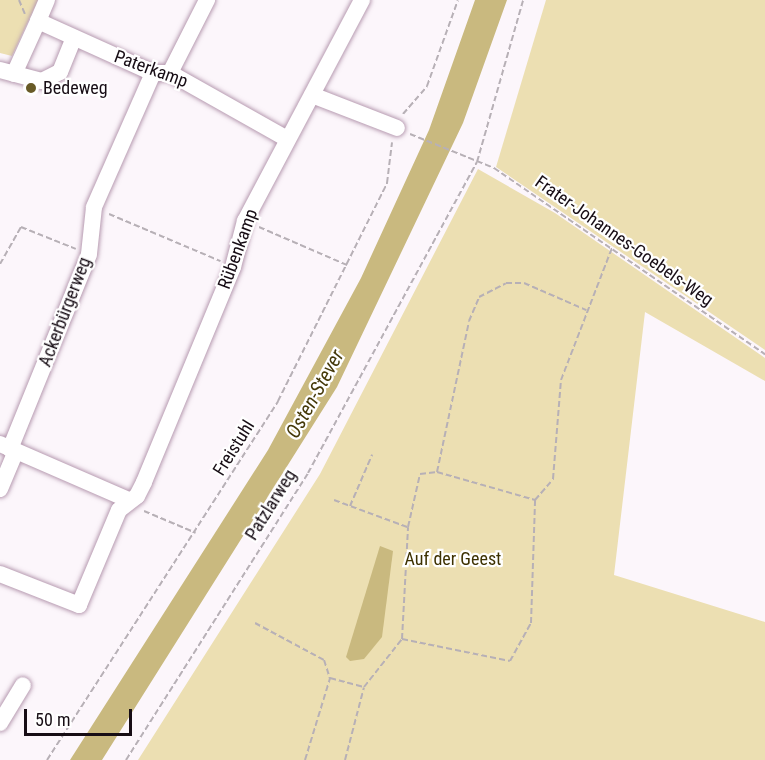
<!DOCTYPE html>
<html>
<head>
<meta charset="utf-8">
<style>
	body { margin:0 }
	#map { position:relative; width:765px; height:760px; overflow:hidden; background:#fcf6fb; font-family:"Roboto Condensed",sans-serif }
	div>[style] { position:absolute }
	.green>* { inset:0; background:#ecdfb2 }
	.water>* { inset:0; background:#c9b97f }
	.path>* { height:2px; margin-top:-1px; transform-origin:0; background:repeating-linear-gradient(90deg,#b7b0b6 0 6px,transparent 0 9px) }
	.roads { filter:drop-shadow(0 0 2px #b79bb1) drop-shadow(0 0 2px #b79bb1) }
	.street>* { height:16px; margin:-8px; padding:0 8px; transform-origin:8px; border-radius:8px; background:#fff }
	.dots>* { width:16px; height:16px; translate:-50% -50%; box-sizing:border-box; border:3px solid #fff; border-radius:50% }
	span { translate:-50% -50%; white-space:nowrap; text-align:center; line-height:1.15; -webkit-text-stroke:4.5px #fff; paint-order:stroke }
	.street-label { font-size:18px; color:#170d15 }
	.poi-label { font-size:18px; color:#170d15 }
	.left { translate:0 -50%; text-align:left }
	.park-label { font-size:18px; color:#3d3101 }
	.water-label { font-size:20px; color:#453909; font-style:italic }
	.scale { position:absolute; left:24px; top:709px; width:108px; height:27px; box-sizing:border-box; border:3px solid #170d15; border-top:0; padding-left:8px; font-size:18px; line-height:21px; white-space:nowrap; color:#170d15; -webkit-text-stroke:4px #fff; paint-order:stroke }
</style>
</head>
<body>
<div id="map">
	<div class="green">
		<div style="clip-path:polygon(0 0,38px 0,12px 56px,0 53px)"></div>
		<div style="clip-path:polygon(546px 0,765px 0,765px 350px,496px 167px)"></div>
		<div style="clip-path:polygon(478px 169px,555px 213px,765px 358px,765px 381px,645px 312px,614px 575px,765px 622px,765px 760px,138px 760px,320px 474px)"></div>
	</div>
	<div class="water">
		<div style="clip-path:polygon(475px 0,507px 0,463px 123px,337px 387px,102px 760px,70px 760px,268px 450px,361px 278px,429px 130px)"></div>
		<div style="clip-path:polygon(380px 546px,393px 551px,382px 637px,364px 659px,350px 661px,346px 657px)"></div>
	</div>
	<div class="path">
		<div style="left:19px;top:0;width:15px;rotate:67deg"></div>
		<div style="left:403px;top:114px;width:37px;rotate:-49deg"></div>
		<div style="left:427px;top:86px;width:91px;rotate:-70.2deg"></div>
		<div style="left:410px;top:134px;width:91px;rotate:22deg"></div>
		<div style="left:494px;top:168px;width:329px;rotate:34.5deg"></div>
		<div style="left:109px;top:214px;width:121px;rotate:22.9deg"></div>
		<div style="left:259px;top:227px;width:98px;rotate:23.4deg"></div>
		<div style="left:0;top:264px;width:43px;rotate:-60.4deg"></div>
		<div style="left:21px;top:227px;width:59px;rotate:21.8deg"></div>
		<div style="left:437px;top:472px;width:154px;rotate:-78deg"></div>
		<div style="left:469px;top:321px;width:26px;rotate:-67deg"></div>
		<div style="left:479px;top:297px;width:30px;rotate:-27deg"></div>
		<div style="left:506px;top:283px;width:18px"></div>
		<div style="left:524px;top:283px;width:68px;rotate:23.5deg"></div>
		<div style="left:334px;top:500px;width:78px;rotate:20.3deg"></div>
		<div style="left:350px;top:506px;width:56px;rotate:-66.7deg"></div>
		<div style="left:144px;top:511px;width:56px;rotate:22.9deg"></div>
		<div style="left:255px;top:623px;width:78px;rotate:28.2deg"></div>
		<div style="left:324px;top:660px;width:19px;rotate:72deg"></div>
		<div style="left:402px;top:639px;width:110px;rotate:11.5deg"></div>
		<div style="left:510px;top:661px;width:43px;rotate:-61.1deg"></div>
		<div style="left:531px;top:623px;width:123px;rotate:-88.1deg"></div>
		<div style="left:47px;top:760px;width:427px;rotate:-57.2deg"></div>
		<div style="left:278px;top:401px;width:244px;rotate:-63.4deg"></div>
		<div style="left:387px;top:183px;width:41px;rotate:-83deg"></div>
		<div style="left:126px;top:760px;width:340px;rotate:-57.6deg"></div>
		<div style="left:308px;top:473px;width:354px;rotate:-61.5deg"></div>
		<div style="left:477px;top:162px;width:168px;rotate:-74.1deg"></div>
		<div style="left:305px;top:760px;width:86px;rotate:-73deg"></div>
		<div style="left:330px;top:678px;width:35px;rotate:15deg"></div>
		<div style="left:364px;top:687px;width:61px;rotate:-51.6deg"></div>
		<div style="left:402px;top:639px;width:112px;rotate:-86.9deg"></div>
		<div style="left:408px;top:527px;width:54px;rotate:-77.2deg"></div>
		<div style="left:420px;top:474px;width:17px;rotate:-7deg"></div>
		<div style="left:437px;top:472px;width:102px;rotate:15.9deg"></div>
		<div style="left:535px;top:500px;width:28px;rotate:-49deg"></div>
		<div style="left:553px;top:479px;width:99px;rotate:-85.4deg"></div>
		<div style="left:561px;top:380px;width:142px;rotate:-68.9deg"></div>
		<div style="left:345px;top:760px;width:75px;rotate:-75.4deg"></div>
	</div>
	<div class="roads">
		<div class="street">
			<div style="left:38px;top:21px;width:23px;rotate:-67deg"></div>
			<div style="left:0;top:70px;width:43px;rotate:14.7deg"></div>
			<div style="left:42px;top:81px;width:20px;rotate:-27deg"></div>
			<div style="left:60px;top:72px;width:37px;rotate:-68deg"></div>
			<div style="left:170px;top:73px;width:82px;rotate:-63.1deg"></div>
			<div style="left:14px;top:74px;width:58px;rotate:-65.6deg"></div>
			<div style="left:38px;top:21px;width:126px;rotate:24.3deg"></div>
			<div style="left:153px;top:73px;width:17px"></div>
			<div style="left:170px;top:73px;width:134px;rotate:29.4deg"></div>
			<div style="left:312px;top:95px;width:91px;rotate:21.2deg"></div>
			<div style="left:0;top:444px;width:141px;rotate:23.5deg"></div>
			<div style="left:10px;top:449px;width:210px;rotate:-67.9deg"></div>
			<div style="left:89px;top:254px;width:47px;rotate:-83.9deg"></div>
			<div style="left:94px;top:207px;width:146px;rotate:-66.2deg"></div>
			<div style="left:0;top:489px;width:41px;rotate:-67.2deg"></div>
			<div style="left:0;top:574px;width:85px;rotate:21.4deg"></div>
			<div style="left:79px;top:605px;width:103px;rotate:-67.2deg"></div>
			<div style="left:119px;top:510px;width:23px;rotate:-38deg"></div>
			<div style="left:137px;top:496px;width:16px;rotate:-63deg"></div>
			<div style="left:144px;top:482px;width:233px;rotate:-67.5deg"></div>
			<div style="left:233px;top:267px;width:48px;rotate:-75.4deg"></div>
			<div style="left:245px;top:221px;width:250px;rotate:-62.1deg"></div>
			<div style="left:0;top:723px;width:44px;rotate:-58.8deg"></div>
		</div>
	</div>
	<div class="dots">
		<div style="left:31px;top:88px;background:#685a27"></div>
	</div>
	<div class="street-label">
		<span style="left:151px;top:69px;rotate:20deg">Paterkamp</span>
		<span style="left:624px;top:241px;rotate:35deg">Frater-Johannes-Goebels-Weg</span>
		<span style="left:238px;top:249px;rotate:-70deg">Rübenkamp</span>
		<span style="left:65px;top:312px;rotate:-69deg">Ackerbürgerweg</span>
		<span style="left:234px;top:448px;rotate:-58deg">Freistuhl</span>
		<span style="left:271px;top:505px;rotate:-58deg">Patzlarweg</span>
	</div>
	<div class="poi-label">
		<span class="left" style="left:43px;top:88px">Bedeweg</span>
	</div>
	<div class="park-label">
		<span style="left:453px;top:559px">Auf der Geest</span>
	</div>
	<div class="water-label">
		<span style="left:315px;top:394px;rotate:-61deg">Osten-Stever</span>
	</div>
	<div class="scale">50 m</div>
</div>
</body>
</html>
